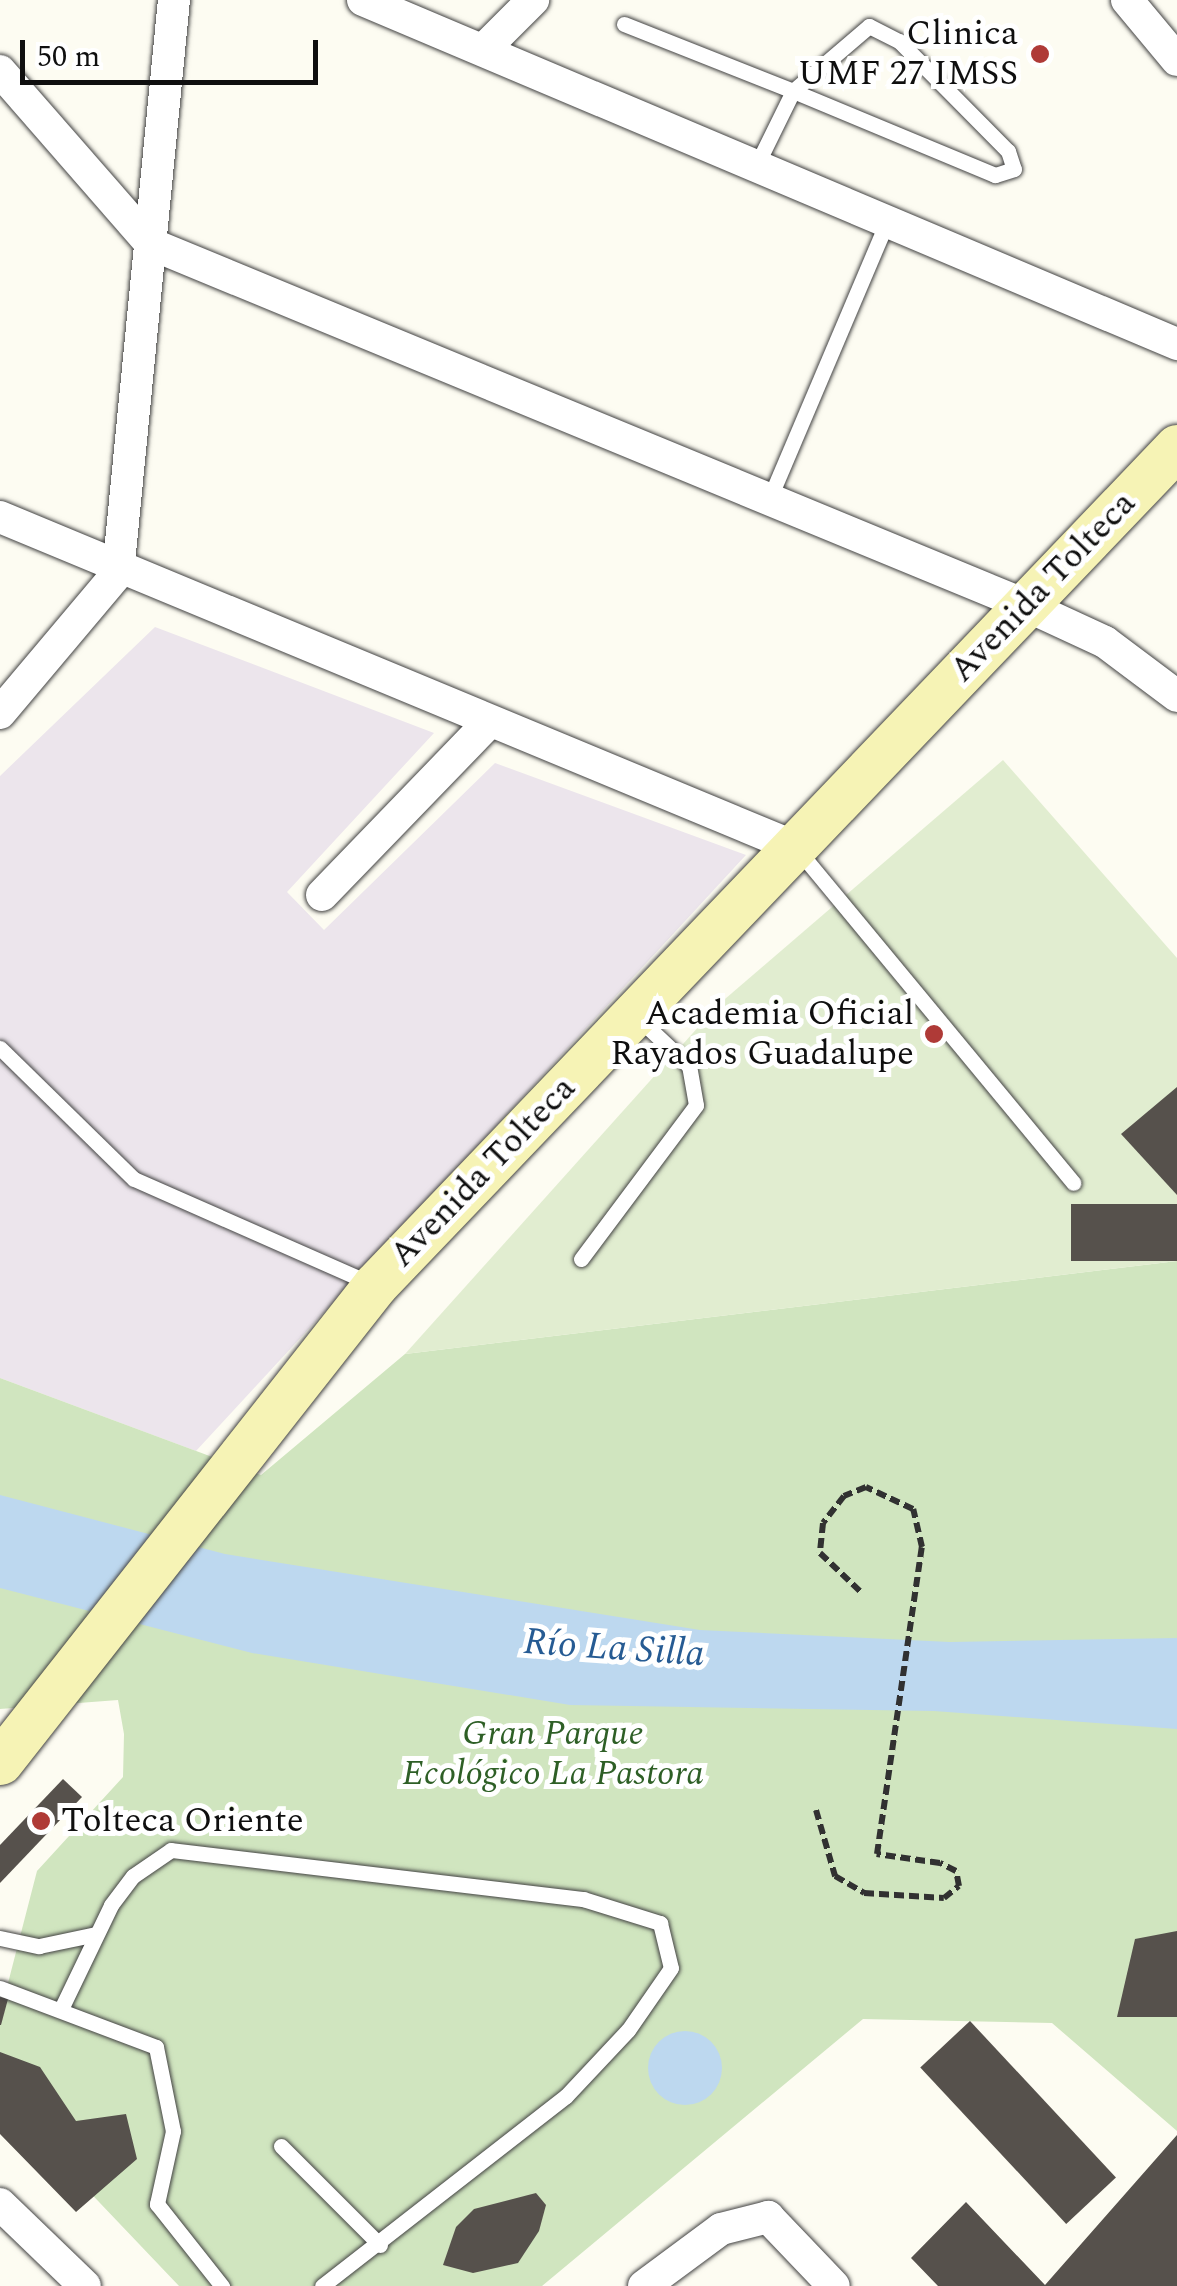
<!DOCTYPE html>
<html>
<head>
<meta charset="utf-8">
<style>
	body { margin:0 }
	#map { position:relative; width:1177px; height:2286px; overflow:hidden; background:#fdfcf2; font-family:Spectral,serif }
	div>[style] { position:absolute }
	.industrial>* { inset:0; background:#ece5ec }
	.green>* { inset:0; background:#d0e5bf }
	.pitch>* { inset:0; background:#e1edd0 }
	.water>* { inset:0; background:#bdd8ef }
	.round { border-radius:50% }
	.building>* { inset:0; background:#56514c; transform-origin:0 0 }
	.path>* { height:6px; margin-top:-3px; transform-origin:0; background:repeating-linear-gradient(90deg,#313131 0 10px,transparent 0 15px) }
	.roads { filter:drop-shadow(0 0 2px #424242) drop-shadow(0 0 2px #424242) }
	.lane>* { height:15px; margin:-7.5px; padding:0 7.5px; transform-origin:7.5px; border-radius:7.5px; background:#fff }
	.street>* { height:32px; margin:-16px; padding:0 16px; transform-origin:16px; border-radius:16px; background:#fff }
	.secondary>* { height:45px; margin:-22.5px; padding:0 22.5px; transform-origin:22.5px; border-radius:22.5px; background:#f6f3b5 }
	.dots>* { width:28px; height:28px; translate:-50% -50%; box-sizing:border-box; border:5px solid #fff; border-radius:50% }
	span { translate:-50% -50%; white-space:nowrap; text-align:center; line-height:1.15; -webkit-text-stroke:10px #fff; paint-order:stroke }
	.poi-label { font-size:35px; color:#0f0f0f }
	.right { translate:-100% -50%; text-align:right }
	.left { translate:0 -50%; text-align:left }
	.street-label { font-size:35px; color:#0f0f0f }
	.park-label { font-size:35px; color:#2e5f26; font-style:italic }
	.water-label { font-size:38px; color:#265b93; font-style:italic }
	.scale { position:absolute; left:20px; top:40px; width:298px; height:45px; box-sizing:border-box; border:5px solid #0f0f0f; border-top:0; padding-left:12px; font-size:30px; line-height:35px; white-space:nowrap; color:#0f0f0f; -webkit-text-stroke:8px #fff; paint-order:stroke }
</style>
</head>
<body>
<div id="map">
	<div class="industrial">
		<div style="clip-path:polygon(155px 627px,434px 733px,287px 892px,324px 930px,495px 763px,746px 855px,196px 1451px,0 1378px,0 776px)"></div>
	</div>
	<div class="green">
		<div style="clip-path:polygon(1177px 1261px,1177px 2131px,1052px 2023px,863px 2019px,542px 2286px,179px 2286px,0 2098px,0 2014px,37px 1871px,123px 1777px,124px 1734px,118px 1700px,0 1709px,0 1378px,261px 1475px,405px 1354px)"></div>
	</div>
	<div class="pitch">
		<div style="clip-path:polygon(1003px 760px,1177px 958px,1177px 1261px,405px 1354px,718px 1005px)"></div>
	</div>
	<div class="water">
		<div style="clip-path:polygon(0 1495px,225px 1554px,700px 1630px,950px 1642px,1177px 1638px,1177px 1729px,934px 1711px,570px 1705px,252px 1653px,0 1588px)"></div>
		<div class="round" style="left:648px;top:2031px;width:74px;height:74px"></div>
	</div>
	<div class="building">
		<div style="clip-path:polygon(1177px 1087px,1177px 1195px,1121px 1134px)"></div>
		<div style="left:1177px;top:1204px;width:57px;height:106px;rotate:90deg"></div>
		<div style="clip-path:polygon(63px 1779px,82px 1797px,0 1883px,0 1845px)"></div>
		<div style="clip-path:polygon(1177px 1931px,1177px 2017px,1117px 2017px,1135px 1939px)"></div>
		<div style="clip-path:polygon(0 1997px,8px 1999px,1px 2025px,0 2025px)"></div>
		<div style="left:970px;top:2021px;width:214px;height:68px;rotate:47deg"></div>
		<div style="clip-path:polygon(0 2052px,40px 2067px,76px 2121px,126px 2114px,137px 2159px,76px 2212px,0 2134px)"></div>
		<div style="clip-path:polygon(1177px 2135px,1177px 2286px,938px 2286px,911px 2258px,966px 2202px,1045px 2285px)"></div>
		<div style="clip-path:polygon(536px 2193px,546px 2205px,539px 2231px,518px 2263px,473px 2273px,443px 2265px,456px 2227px,474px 2209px)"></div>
	</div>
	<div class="path">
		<div style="left:816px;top:1810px;width:69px;rotate:73.9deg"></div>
		<div style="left:835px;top:1876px;width:34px;rotate:30deg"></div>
		<div style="left:864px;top:1893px;width:80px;rotate:3.6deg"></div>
		<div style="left:944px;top:1898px;width:19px;rotate:-39deg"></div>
		<div style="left:959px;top:1886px;width:15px;rotate:-101deg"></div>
		<div style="left:956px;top:1871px;width:18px;rotate:-153deg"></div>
		<div style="left:940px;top:1863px;width:64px;rotate:-171.9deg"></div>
		<div style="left:877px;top:1854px;width:310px;rotate:-81.7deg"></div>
		<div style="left:922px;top:1547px;width:39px;rotate:-103deg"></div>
		<div style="left:913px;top:1509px;width:52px;rotate:-154.9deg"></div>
		<div style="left:866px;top:1487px;width:24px;rotate:158deg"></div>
		<div style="left:844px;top:1496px;width:34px;rotate:128deg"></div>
		<div style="left:823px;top:1523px;width:30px;rotate:96deg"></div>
		<div style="left:820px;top:1553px;width:57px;rotate:43.6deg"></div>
	</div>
	<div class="roads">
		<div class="lane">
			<div style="left:624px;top:24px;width:182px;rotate:21.6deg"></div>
			<div style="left:793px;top:91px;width:77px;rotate:116.2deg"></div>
			<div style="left:869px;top:26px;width:34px;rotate:27deg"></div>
			<div style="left:899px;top:41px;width:155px;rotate:45.3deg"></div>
			<div style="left:1008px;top:151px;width:19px;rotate:72deg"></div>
			<div style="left:1014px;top:169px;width:20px;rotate:162deg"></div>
			<div style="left:995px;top:175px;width:219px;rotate:-157.4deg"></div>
			<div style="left:793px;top:91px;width:100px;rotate:-40.5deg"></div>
			<div style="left:771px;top:495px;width:300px;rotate:-67deg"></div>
			<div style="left:798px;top:850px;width:432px;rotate:50.4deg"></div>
			<div style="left:0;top:1048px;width:187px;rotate:44.4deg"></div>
			<div style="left:134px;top:1179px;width:258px;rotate:23.8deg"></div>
			<div style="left:581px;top:1259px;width:192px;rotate:-53.2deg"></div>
			<div style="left:696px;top:1105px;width:40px;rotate:-100deg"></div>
			<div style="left:689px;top:1066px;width:71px;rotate:-136.7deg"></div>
			<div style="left:0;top:1938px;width:40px;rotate:12deg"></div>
			<div style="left:39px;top:1946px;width:58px;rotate:-11.9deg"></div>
			<div style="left:0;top:1988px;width:167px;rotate:20.7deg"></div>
			<div style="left:156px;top:2047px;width:86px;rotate:78.6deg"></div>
			<div style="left:173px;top:2131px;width:75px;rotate:102.4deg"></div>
			<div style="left:157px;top:2204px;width:105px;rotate:51.6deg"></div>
			<div style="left:62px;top:2007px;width:113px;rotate:-64.3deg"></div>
			<div style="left:111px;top:1905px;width:36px;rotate:-53deg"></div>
			<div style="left:133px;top:1876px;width:46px;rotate:-34.4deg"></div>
			<div style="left:171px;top:1850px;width:415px;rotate:6.8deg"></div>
			<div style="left:583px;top:1899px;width:81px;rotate:17.3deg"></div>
			<div style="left:660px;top:1923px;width:46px;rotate:76.3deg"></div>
			<div style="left:671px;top:1968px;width:75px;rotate:124.7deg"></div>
			<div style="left:628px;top:2030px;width:91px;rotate:133.2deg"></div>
			<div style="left:566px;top:2096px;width:309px;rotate:142.1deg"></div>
			<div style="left:281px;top:2146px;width:140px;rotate:45deg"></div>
		</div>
		<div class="street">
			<div style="left:363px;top:0;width:884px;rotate:22.91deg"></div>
			<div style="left:1127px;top:0;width:78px;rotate:50.2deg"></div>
			<div style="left:488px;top:45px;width:64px;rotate:-45deg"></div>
			<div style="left:0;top:71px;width:230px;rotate:48.9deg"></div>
			<div style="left:151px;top:244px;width:946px;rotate:22.44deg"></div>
			<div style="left:1025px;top:605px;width:88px;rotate:24.8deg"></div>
			<div style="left:1105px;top:642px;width:90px;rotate:36.9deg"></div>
			<div style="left:0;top:517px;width:861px;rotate:22.54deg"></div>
			<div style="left:0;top:713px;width:183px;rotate:-49.9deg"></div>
			<div style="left:118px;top:573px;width:576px;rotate:-84.42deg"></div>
			<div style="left:322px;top:895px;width:239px;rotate:-46deg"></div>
			<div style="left:0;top:2204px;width:118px;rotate:44deg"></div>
			<div style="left:644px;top:2286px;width:96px;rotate:-36.5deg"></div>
			<div style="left:721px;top:2229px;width:49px;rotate:-14.3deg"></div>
			<div style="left:768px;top:2217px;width:95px;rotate:46.3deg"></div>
		</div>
		<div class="secondary">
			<div style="left:0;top:1762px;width:607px;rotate:-51.83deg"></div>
			<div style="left:375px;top:1285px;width:1160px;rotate:-46.26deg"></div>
		</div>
	</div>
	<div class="dots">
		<div style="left:1040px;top:54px;background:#af3a37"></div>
		<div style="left:934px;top:1034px;background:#af3a37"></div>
		<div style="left:41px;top:1821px;background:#af3a37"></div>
	</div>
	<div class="poi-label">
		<span class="right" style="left:1018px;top:54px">Clinica<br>UMF 27 IMSS</span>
		<span class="right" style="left:914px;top:1034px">Academia Oficial<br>Rayados Guadalupe</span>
		<span class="left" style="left:61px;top:1821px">Tolteca Oriente</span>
	</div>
	<div class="street-label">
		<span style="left:1043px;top:587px;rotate:-46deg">Avenida Tolteca</span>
		<span style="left:483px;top:1172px;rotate:-46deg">Avenida Tolteca</span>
	</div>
	<div class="park-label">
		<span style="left:553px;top:1754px">Gran Parque<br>Ecológico La Pastora</span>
	</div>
	<div class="water-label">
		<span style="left:614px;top:1649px;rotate:4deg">Río La Silla</span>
	</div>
	<div class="scale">50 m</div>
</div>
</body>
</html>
